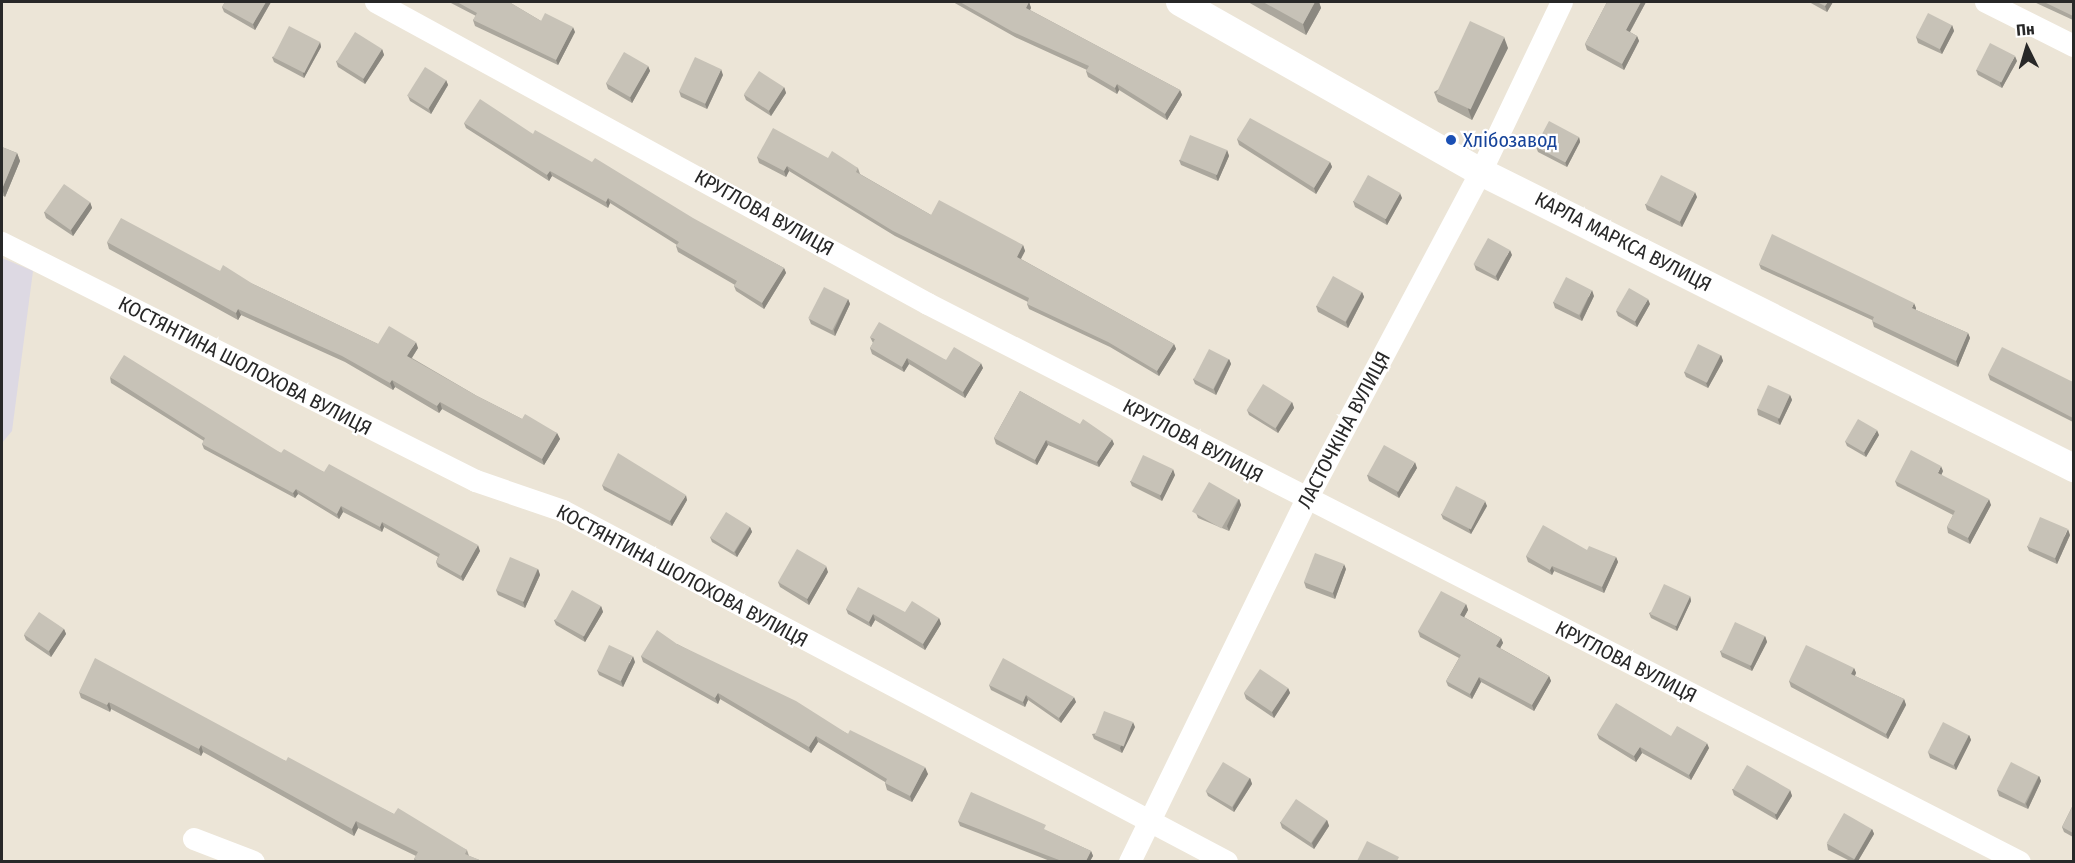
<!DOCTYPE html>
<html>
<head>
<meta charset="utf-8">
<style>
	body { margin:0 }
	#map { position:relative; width:2075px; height:863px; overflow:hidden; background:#ece5d7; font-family:"Fira Sans Condensed",sans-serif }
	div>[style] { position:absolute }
	.industrial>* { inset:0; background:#ddd9e3 }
	.minor>* { height:22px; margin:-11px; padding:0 11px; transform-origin:11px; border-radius:11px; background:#fff }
	.tertiary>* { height:28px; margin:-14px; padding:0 14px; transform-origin:14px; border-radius:14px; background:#fff }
	.wall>* { inset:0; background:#aba79d }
	.shaded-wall>* { inset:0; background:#8b8880 }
	.building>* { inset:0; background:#c7c2b7; transform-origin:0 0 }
	.dots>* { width:16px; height:16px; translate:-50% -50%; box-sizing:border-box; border:3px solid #fff; border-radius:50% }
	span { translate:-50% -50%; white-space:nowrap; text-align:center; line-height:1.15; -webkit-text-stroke:4.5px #fff; paint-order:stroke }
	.transit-label { font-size:20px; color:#164399 }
	.left { translate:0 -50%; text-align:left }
	.street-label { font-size:20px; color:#282828 }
	.frame { position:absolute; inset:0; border:3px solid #282828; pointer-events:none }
	.north { position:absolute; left:1997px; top:18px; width:60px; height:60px; -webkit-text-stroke:4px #fff; paint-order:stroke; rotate:355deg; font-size:16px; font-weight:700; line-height:24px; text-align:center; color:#282828 }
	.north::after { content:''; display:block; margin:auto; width:21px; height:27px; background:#282828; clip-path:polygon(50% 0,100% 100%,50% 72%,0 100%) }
</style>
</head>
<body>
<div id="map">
	<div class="industrial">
		<div style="clip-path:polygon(2px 258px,33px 271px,12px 431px,2px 443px)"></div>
	</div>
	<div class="minor">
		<div style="left:376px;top:2px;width:629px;rotate:28.68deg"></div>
		<div style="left:928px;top:304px;width:1226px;rotate:27.07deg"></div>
		<div style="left:1986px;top:2px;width:98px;rotate:26.6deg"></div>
		<div style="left:2px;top:243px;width:530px;rotate:26.66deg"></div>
		<div style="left:476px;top:481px;width:92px;rotate:19deg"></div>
		<div style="left:563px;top:511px;width:751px;rotate:27.86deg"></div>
		<div style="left:194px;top:839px;width:64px;rotate:21deg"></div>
		<div style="left:1130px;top:862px;width:402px;rotate:-64deg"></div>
		<div style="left:1306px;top:501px;width:373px;rotate:-62deg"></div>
		<div style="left:1481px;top:172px;width:188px;rotate:-64.5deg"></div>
	</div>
	<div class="tertiary">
		<div style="left:1180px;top:2px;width:346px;rotate:29.5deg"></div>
		<div style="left:1481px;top:172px;width:663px;rotate:26.53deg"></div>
	</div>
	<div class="wall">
		<div style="clip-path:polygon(225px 2px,271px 2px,255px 30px,224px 12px,222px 7px)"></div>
		<div style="clip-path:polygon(449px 2px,509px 2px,541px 21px,575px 32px,558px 65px,475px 26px,473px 20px,476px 16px)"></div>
		<div style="clip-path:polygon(953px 2px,1029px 2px,1031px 8px,1030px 10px,1180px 90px,1182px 95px,1167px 120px,1119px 90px,1117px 94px,1088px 77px,1086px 71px,1087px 70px,1015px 37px)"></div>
		<div style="clip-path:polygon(1248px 2px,1319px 2px,1321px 8px,1306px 35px)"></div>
		<div style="clip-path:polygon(1607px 2px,1646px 2px,1630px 32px,1637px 36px,1639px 41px,1624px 70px,1587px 50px,1585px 44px)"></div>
		<div style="clip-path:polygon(1809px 2px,1833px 2px,1827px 12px)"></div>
		<div style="clip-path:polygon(2034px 2px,2073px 2px,2073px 20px)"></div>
		<div style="clip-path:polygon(1952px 25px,1954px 31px,1942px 54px,1918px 43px,1916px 37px)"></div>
		<div style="clip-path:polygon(320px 42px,321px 47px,304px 78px,274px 62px,272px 57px)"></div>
		<div style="clip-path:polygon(1508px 48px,1472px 120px,1438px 102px,1434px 92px)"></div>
		<div style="clip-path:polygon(382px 49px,384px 55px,365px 84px,338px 67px,336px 61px)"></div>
		<div style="clip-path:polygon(2017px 61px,2002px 88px,1978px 75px,1976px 70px)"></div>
		<div style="clip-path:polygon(648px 66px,650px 71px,632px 103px,608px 89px,606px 83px)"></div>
		<div style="clip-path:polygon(723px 75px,707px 109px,681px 97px,679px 91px)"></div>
		<div style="clip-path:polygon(446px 80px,448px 85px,431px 114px,410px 101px,408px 96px)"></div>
		<div style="clip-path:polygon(784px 87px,786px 93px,771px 116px,746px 100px,744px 95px)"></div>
		<div style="clip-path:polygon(464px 123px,533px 134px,784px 268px,786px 273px,764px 309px,736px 291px,734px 286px,735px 285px,678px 252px,676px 246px,677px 245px,610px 203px,608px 208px,552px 176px,549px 181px,466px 128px)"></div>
		<div style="clip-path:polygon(1579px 137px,1580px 142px,1567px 167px,1538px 152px,1536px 147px)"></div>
		<div style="clip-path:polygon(1237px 139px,1330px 162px,1332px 167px,1316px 194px,1239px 145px)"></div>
		<div style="clip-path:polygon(2px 147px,17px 153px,20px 161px,5px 197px,2px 195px)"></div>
		<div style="clip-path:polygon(1227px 150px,1229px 156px,1218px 181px,1181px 165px,1179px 160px)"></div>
		<div style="clip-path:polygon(757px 157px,828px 158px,858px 168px,860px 174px,931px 215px,1023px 245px,1025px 251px,1021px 259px,1174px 344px,1176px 349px,1159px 376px,1110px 347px,1029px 309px,1027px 304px,1028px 302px,895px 236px,789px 171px,786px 177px,759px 163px)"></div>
		<div style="clip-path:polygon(1697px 197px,1682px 227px,1647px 210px,1645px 204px)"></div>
		<div style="clip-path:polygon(1402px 198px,1387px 225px,1355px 207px,1353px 201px)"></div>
		<div style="clip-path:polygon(90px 202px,92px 208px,73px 236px,46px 218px,44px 212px)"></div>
		<div style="clip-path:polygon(107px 242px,220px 271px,253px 284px,378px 344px,418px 348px,412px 358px,477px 396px,522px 419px,557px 433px,560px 439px,544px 465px,442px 409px,439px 413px,395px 387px,393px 390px,345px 362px,241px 315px,238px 320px,109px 249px)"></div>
		<div style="clip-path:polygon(1512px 255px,1498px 281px,1476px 270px,1474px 264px)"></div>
		<div style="clip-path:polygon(1759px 264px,1916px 308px,1916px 310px,1968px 333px,1970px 338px,1958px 367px,1874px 327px,1872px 320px,1761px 269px)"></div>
		<div style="clip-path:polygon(1362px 292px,1364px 297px,1348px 328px,1318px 312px,1316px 306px)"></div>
		<div style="clip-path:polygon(1594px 296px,1582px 321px,1555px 308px,1553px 302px)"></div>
		<div style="clip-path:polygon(848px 299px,850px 304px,835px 336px,811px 324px,809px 319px)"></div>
		<div style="clip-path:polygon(1650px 304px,1637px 327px,1618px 316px,1616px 311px)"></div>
		<div style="clip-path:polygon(870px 337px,946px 360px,983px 368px,965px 398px,909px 364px,904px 372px,872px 354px,870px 348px,873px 343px)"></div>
		<div style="clip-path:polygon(1721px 355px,1723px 361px,1708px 388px,1686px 377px,1684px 372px)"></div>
		<div style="clip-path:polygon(1229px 359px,1231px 364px,1216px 395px,1195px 384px,1193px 379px)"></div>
		<div style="clip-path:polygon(1988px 374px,2073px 382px,2073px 422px,1990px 380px)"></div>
		<div style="clip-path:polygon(110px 377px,324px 472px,480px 551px,463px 581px,438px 567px,436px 562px,438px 557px,384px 527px,382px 532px,343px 512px,339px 519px,298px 494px,295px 498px,204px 449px,202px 444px,204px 441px,111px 383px)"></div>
		<div style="clip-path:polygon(1020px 391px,1114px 444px,1099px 467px,1048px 445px,1037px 465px,996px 444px,994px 438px)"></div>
		<div style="clip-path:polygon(1790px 395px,1792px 400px,1780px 425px,1758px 415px,1757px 409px)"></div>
		<div style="clip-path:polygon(1292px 402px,1294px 408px,1278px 433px,1249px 415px,1247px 410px)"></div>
		<div style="clip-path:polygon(1879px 435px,1866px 457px,1847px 446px,1845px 441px)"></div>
		<div style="clip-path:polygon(1417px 468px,1399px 498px,1369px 481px,1367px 475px)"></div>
		<div style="clip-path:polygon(1943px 471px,1941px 475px,1991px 505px,1970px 544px,1948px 533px,1947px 527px,1953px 515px,1897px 486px,1895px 481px)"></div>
		<div style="clip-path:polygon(1175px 475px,1162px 501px,1132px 486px,1130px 481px)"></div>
		<div style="clip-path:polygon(602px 485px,687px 500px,672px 526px,604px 490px)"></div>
		<div style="clip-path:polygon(1239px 499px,1241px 505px,1229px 531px,1198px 518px,1196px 513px)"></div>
		<div style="clip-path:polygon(1487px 506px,1471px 534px,1443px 519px,1441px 514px)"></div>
		<div style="clip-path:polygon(750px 527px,752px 532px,737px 557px,712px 542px,710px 537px)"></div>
		<div style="clip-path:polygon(2070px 535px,2057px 564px,2029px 551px,2027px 546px)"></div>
		<div style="clip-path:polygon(1587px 550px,1616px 557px,1618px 562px,1604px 593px,1554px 571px,1552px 575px,1528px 562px,1526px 556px)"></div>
		<div style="clip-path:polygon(538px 569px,540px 575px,525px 608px,498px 595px,496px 590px)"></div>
		<div style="clip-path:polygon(1346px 569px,1335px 599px,1306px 588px,1304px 582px)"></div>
		<div style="clip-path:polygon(828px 572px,809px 605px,780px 587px,778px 582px)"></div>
		<div style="clip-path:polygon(1690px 596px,1691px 601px,1677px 631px,1651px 618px,1649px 613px)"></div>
		<div style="clip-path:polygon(1466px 604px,1468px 610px,1464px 617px,1501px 638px,1503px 643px,1500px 648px,1549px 676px,1551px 681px,1534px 711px,1481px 682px,1472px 699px,1448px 686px,1446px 681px,1459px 658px,1420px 637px,1418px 631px)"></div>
		<div style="clip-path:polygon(601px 606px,603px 612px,585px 642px,556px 625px,554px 620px)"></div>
		<div style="clip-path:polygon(846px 609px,905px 612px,939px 618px,941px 624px,925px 650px,875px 620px,871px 627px,848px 614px)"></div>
		<div style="clip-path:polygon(64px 629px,66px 634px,51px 657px,26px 640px,24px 635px)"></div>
		<div style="clip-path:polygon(1765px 636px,1767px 642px,1752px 671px,1722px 657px,1720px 651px)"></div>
		<div style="clip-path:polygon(677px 644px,848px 734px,928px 774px,912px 802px,887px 790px,885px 783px,885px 782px,818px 742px,811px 753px,720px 699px,718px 704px,643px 662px,641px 656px)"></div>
		<div style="clip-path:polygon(635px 662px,623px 687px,599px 675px,597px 670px)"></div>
		<div style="clip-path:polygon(1854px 668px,1856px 673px,1855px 676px,1904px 699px,1906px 705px,1888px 739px,1791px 687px,1789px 681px)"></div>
		<div style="clip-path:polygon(989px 685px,1076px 702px,1061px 723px,1028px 700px,1025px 707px,991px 690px)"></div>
		<div style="clip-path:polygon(1288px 688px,1290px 693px,1274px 718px,1246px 699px,1244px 693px)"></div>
		<div style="clip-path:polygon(79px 692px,286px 761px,467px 850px,469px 856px,482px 861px,415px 861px,414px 859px,416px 856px,358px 828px,354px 836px,203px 752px,201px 756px,111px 709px,110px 712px,81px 698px)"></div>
		<div style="clip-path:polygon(1135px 727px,1122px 753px,1094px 739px,1092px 734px)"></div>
		<div style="clip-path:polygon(1597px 734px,1671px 736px,1709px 748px,1691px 780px,1642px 753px,1636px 762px,1599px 739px)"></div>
		<div style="clip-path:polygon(1969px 735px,1971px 740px,1956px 770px,1930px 758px,1928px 752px)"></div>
		<div style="clip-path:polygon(2039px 776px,2041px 781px,2028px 809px,1999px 796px,1997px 790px)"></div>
		<div style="clip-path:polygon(1250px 778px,1252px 784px,1234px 812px,1208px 796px,1206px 791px)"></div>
		<div style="clip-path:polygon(1732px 789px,1790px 790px,1792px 796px,1777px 820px,1734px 795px)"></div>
		<div style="clip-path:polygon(2073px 805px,2073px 837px,2064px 832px,2062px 827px)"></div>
		<div style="clip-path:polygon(1327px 820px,1329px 826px,1314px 849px,1282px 828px,1280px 822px)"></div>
		<div style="clip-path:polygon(958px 821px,1047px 831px,1091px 851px,1093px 856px,1090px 861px,1050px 861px,960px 826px)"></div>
		<div style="clip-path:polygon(1872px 829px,1874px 834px,1858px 861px,1850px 861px,1828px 850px,1827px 844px)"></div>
	</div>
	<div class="shaded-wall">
		<div style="clip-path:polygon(266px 2px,271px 2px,255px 30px,253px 24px)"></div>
		<div style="clip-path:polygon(1029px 2px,1031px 8px,1028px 13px,1026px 8px)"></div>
		<div style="clip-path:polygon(1315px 2px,1319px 2px,1321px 8px,1306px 35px,1303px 24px)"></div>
		<div style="clip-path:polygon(1641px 2px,1646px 2px,1628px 35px,1626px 30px)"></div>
		<div style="clip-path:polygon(1828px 2px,1833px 2px,1827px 12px,1825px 6px)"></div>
		<div style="clip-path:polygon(1952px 25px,1954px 31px,1942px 54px,1940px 49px)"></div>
		<div style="clip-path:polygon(573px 27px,575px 32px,558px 65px,556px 60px)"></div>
		<div style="clip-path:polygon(1637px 36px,1639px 41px,1624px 70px,1622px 64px)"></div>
		<div style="clip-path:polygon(1504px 37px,1508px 48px,1472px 120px,1468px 109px)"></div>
		<div style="clip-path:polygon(320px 42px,321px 47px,304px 78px,303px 73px)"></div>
		<div style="clip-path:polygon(382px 49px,384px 55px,365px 84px,363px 79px)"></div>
		<div style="clip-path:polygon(2015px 56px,2017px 61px,2002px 88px,2000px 83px)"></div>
		<div style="clip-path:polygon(648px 66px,650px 71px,632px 103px,630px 97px)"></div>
		<div style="clip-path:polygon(721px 69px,723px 75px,707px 109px,705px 104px)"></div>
		<div style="clip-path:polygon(446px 80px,448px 85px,431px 114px,429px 108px)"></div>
		<div style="clip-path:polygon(1117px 84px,1119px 90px,1117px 94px,1115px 88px)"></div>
		<div style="clip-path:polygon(784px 87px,786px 93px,771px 116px,769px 111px)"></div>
		<div style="clip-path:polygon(1180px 90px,1182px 95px,1167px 120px,1165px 114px)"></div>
		<div style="clip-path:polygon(1579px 137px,1580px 142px,1567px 167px,1565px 162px)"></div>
		<div style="clip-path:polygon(1227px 150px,1229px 156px,1218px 181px,1216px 176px)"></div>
		<div style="clip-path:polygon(17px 153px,20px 161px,5px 197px,2px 189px)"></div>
		<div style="clip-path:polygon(1330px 162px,1332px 167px,1316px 194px,1314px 188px)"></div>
		<div style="clip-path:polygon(787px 166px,789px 171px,786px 177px,784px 171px)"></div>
		<div style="clip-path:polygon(550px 171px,552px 176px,549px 181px,547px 175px)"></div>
		<div style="clip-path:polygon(1695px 192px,1697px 197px,1682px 227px,1680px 222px)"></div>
		<div style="clip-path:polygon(1400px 193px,1402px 198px,1387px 225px,1385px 219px)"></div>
		<div style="clip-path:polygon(608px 198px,610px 203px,608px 208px,606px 202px)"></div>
		<div style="clip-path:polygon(90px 202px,92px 208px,73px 236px,71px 230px)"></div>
		<div style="clip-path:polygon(1023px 245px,1025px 251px,1019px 262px,1017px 257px)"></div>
		<div style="clip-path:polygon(1510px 250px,1512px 255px,1498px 281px,1496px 276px)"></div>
		<div style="clip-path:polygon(784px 268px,786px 273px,764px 309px,762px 303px)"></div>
		<div style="clip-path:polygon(1592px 290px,1594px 296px,1582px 321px,1580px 316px)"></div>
		<div style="clip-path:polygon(1362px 292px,1364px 297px,1348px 328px,1346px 322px)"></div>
		<div style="clip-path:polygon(848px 299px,850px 304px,835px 336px,834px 330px)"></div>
		<div style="clip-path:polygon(1648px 299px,1650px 304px,1637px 327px,1635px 321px)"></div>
		<div style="clip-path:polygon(1914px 303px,1916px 308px,1914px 314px,1912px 308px)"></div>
		<div style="clip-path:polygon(238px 309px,241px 315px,238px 320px,236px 313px)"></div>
		<div style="clip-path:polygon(1968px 333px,1970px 338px,1958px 367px,1956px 361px)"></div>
		<div style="clip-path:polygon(416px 342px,418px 348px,409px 362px,407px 356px)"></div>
		<div style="clip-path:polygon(1174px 344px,1176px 349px,1159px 376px,1157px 371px)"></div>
		<div style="clip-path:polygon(1721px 355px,1723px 361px,1708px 388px,1706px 383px)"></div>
		<div style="clip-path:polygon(907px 358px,909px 364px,904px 372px,902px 367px)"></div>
		<div style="clip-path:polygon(1229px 359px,1231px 364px,1216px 395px,1214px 389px)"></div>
		<div style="clip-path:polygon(981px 363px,983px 368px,965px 398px,963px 392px)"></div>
		<div style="clip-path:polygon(392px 380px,395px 387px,393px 390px,390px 383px)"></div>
		<div style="clip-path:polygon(1790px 395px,1792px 400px,1780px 425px,1778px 420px)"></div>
		<div style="clip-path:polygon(440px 402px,442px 409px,439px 413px,437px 406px)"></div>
		<div style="clip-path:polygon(1292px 402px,1294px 408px,1278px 433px,1276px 428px)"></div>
		<div style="clip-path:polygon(1877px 430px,1879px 435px,1866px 457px,1864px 452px)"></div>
		<div style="clip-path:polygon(557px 433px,560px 439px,544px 465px,542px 459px)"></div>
		<div style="clip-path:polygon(1112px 439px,1114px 444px,1099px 467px,1097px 462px)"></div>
		<div style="clip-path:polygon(1046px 440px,1048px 445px,1037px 465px,1035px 460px)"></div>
		<div style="clip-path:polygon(1415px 462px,1417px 468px,1399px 498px,1397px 493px)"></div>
		<div style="clip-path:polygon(1941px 466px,1943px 471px,1940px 478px,1938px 473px)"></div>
		<div style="clip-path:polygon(1173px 469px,1175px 475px,1162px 501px,1160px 496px)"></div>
		<div style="clip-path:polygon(296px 489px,298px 494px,295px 498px,293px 493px)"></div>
		<div style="clip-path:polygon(686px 495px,687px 500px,672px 526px,670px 521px)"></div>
		<div style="clip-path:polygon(1239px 499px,1241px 505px,1229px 531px,1227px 526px)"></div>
		<div style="clip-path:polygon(1989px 499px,1991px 505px,1970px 544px,1968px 538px)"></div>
		<div style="clip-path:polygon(1485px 501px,1487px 506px,1471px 534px,1469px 529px)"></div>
		<div style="clip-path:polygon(341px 506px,343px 512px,339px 519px,337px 514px)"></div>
		<div style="clip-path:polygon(382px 522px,384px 527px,382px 532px,380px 527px)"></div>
		<div style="clip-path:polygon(750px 527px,752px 532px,737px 557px,735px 552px)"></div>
		<div style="clip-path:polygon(2068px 529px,2070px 535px,2057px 564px,2055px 558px)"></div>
		<div style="clip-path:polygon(478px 545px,480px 551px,463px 581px,461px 576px)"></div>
		<div style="clip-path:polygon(1616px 557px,1618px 562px,1604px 593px,1602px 587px)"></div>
		<div style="clip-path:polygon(1344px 564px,1346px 569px,1335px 599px,1333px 593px)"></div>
		<div style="clip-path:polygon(826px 566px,828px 572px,809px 605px,807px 599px)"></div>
		<div style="clip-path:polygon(1552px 566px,1554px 571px,1552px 575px,1550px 570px)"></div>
		<div style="clip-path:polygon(538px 569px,540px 575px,525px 608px,523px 602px)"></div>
		<div style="clip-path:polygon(1690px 596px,1691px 601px,1677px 631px,1675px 625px)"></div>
		<div style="clip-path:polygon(1466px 604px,1468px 610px,1462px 621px,1460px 615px)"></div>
		<div style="clip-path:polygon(601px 606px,603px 612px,585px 642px,583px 637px)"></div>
		<div style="clip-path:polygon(873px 614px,875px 620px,871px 627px,869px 622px)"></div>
		<div style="clip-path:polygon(939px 618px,941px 624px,925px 650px,923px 644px)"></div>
		<div style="clip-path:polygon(64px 629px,66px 634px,51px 657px,49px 651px)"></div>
		<div style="clip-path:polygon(1765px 636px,1767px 642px,1752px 671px,1750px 666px)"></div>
		<div style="clip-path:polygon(1501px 638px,1503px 643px,1498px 652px,1496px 646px)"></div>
		<div style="clip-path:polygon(633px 656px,635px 662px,623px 687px,621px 681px)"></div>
		<div style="clip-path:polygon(1854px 668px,1856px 673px,1853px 679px,1851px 674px)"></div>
		<div style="clip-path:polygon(1549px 676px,1551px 681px,1534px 711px,1532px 705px)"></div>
		<div style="clip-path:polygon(1479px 677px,1481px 682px,1472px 699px,1470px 694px)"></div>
		<div style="clip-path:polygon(1288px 688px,1290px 693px,1274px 718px,1272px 712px)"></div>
		<div style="clip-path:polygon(718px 693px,720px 699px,718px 704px,715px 698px)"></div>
		<div style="clip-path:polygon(1026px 695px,1028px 700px,1025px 707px,1023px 702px)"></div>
		<div style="clip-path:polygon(1074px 697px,1076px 702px,1061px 723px,1059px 718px)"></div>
		<div style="clip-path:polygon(1904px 699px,1906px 705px,1888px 739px,1886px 734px)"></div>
		<div style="clip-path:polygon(109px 702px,111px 709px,110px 712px,107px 705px)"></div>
		<div style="clip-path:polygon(1133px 722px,1135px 727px,1122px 753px,1120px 748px)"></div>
		<div style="clip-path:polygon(1969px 735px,1971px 740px,1956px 770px,1954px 765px)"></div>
		<div style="clip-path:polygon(816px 736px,818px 742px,811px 753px,809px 747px)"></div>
		<div style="clip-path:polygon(1707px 743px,1709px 748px,1691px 780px,1689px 775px)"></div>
		<div style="clip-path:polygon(201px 745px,203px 752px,201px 756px,199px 749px)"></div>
		<div style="clip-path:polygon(1640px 747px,1642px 753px,1636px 762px,1634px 756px)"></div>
		<div style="clip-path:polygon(925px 767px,928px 774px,912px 802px,910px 796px)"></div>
		<div style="clip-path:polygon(2039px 776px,2041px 781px,2028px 809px,2026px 804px)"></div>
		<div style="clip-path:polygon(1250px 778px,1252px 784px,1234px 812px,1233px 807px)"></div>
		<div style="clip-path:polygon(1790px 790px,1792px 796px,1777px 820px,1775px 815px)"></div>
		<div style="clip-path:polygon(1327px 820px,1329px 826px,1314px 849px,1312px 843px)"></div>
		<div style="clip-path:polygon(356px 821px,358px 828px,354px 836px,352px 829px)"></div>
		<div style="clip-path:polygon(1872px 829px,1874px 834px,1858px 861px,1855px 861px,1854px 860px)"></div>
		<div style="clip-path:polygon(1091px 851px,1093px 856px,1090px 861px,1086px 861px)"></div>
	</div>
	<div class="building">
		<div style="clip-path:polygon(225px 2px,266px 2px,253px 24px,222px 7px)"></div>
		<div style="clip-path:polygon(457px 2px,509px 2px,541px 21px,545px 13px,573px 27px,556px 60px,473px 20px,477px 13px)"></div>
		<div style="clip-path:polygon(960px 2px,1029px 2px,1026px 8px,1180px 90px,1165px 114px,1117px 84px,1115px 88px,1086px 71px,1089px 66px,1013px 32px)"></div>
		<div style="clip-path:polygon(1263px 2px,1315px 2px,1303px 24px)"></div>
		<div style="clip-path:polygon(1607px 2px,1641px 2px,1626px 30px,1637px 36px,1622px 64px,1585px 44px)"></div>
		<div style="clip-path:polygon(1817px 2px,1828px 2px,1825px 6px)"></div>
		<div style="clip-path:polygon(2044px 2px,2073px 2px,2073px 16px)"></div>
		<div style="left:1928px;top:13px;width:27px;height:27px;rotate:27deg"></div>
		<div style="left:1470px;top:21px;width:38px;height:80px;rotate:25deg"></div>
		<div style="left:289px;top:26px;width:35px;height:35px;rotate:27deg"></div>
		<div style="left:355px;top:32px;width:32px;height:35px;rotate:32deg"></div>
		<div style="left:1990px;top:43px;width:28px;height:30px;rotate:27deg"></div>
		<div style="left:624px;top:52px;width:28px;height:36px;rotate:30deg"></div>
		<div style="left:695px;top:57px;width:29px;height:38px;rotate:25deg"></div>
		<div style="left:425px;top:67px;width:25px;height:34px;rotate:32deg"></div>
		<div style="left:759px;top:71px;width:30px;height:28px;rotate:33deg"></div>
		<div style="clip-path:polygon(480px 99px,533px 134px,535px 130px,592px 162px,595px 158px,693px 218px,784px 268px,762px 303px,734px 286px,737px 281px,676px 246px,679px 242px,608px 198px,606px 202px,550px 171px,547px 175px,464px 123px)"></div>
		<div style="clip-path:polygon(1250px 118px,1330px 162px,1314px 188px,1237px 139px)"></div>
		<div style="left:1549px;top:121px;width:34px;height:29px;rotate:28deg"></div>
		<div style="clip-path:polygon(773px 128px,828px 158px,832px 151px,858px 168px,856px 172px,931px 215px,939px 200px,1023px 245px,1017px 257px,1174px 344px,1157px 371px,1108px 342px,1027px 304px,1029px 298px,893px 231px,787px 166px,784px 171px,757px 157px)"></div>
		<div style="left:1190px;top:135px;width:40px;height:27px;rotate:22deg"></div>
		<div style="clip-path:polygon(2px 147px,17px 153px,2px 189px)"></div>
		<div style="left:1368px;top:175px;width:37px;height:30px;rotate:29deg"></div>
		<div style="left:1661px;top:175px;width:38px;height:33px;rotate:27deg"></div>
		<div style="left:64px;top:184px;width:32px;height:34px;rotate:35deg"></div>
		<div style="clip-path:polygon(121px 218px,220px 271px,223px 265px,253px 284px,378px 344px,389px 326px,416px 342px,407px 356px,477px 396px,522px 419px,525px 414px,557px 433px,542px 459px,440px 402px,437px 406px,392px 380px,390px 383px,342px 356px,238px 309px,236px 313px,107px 242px)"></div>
		<div style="clip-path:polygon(1772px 234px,1914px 303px,1912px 308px,1968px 333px,1956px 361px,1872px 321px,1874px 317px,1759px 264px)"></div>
		<div style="left:1488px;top:238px;width:25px;height:30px;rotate:29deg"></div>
		<div style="left:1333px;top:276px;width:33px;height:34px;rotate:29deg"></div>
		<div style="left:1566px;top:277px;width:29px;height:28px;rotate:27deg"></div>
		<div style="left:824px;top:287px;width:27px;height:35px;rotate:27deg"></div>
		<div style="left:1629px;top:288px;width:22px;height:26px;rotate:30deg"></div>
		<div style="clip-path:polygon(879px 322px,946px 360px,954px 347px,981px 363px,963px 392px,907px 358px,902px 367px,870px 348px,875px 339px,870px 337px)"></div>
		<div style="left:1698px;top:344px;width:25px;height:31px;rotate:26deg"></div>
		<div style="clip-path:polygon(2002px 347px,2073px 382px,2073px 418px,1988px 374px)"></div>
		<div style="left:1209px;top:349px;width:22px;height:34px;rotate:27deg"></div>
		<div style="clip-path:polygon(124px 355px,281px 453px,284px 449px,324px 472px,329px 464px,478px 545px,461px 576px,436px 562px,440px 554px,382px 522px,380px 527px,341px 506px,337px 514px,296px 489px,293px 493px,202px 444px,205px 438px,110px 377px)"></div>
		<div style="left:1263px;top:384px;width:34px;height:31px;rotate:32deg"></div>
		<div style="left:1768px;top:385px;width:24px;height:26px;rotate:24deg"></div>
		<div style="clip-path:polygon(1020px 391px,1080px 424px,1083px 419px,1112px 439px,1097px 462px,1046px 440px,1035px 460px,994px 438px)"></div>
		<div style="left:1858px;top:419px;width:22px;height:26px;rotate:30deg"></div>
		<div style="left:1384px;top:445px;width:35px;height:34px;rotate:29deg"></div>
		<div style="clip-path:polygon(1911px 450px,1941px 466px,1938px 473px,1989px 499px,1968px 538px,1947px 527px,1955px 511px,1895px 481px)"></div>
		<div style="clip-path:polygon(618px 453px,686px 495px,670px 521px,602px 485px)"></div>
		<div style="left:1143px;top:455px;width:33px;height:29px;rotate:25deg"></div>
		<div style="left:1209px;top:482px;width:34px;height:34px;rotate:30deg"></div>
		<div style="left:1456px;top:486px;width:33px;height:32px;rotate:27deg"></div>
		<div style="left:726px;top:512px;width:28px;height:30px;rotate:32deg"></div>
		<div style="left:2040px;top:517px;width:30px;height:32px;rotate:23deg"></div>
		<div style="clip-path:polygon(1543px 525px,1587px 550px,1589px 546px,1616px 557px,1602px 587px,1552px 566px,1550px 570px,1526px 556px)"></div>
		<div style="left:797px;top:549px;width:34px;height:38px;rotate:30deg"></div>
		<div style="left:1315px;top:553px;width:31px;height:31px;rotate:21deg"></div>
		<div style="left:510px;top:557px;width:30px;height:36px;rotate:23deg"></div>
		<div style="left:1664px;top:584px;width:29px;height:33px;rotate:25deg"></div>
		<div style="clip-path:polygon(858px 587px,905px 612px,912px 601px,939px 618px,923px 644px,873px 614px,869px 622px,846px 609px)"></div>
		<div style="left:572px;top:590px;width:33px;height:35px;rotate:29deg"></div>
		<div style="clip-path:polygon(1441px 591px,1466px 604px,1460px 615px,1501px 638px,1496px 646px,1549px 676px,1532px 705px,1479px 677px,1470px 694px,1446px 681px,1461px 655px,1418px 631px)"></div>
		<div style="left:39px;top:612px;width:30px;height:27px;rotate:34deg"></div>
		<div style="left:1735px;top:622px;width:33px;height:33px;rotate:25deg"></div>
		<div style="clip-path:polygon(657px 630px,677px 644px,796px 701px,848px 734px,850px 730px,925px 767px,910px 796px,885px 783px,887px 779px,816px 736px,809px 747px,718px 693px,715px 698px,641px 656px)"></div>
		<div style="left:609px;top:645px;width:26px;height:28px;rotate:25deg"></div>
		<div style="clip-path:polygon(1806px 645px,1854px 668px,1851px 674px,1904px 699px,1886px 734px,1789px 681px)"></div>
		<div style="clip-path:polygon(95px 658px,286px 761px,288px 757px,394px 814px,398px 808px,467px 850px,465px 854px,482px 861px,419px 861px,414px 859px,418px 852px,356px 821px,352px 829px,201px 745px,199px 749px,109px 702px,107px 705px,79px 692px)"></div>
		<div style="clip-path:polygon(1003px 658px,1074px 697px,1059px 718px,1026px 695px,1023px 702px,989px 685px)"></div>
		<div style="left:1260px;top:669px;width:34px;height:29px;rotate:34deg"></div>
		<div style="clip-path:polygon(1616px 703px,1671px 736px,1677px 726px,1707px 743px,1689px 775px,1640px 747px,1634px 756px,1597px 734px)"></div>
		<div style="left:1104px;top:711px;width:31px;height:26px;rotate:21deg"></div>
		<div style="left:1943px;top:722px;width:29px;height:34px;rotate:27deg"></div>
		<div style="left:1223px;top:762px;width:31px;height:34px;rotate:31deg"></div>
		<div style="left:2011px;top:762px;width:31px;height:31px;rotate:27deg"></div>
		<div style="left:1747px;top:765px;width:50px;height:28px;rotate:30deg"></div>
		<div style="clip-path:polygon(971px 792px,1046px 825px,1044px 829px,1091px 851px,1086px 861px,1058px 861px,1059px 860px,958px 821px)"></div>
		<div style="left:1296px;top:799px;width:37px;height:28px;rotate:34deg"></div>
		<div style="clip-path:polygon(2073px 805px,2073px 833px,2062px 827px)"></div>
		<div style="left:1844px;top:813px;width:32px;height:35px;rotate:30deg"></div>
		<div style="clip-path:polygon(1367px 841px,1399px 857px,1397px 861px,1357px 861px)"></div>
	</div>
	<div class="dots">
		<div style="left:1451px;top:140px;background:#1a4fb4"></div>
	</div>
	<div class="transit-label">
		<span class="left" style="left:1463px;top:140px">Хлібозавод</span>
	</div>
	<div class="street-label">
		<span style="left:764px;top:213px;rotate:29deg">КРУГЛОВА ВУЛИЦЯ</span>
		<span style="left:1623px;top:242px;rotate:27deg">КАРЛА МАРКСА ВУЛИЦЯ</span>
		<span style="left:245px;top:366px;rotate:27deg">КОСТЯНТИНА ШОЛОХОВА ВУЛИЦЯ</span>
		<span style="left:1344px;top:430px;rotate:-62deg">ЛАСТОЧКІНА ВУЛИЦЯ</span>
		<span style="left:1193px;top:441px;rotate:28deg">КРУГЛОВА ВУЛИЦЯ</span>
		<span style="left:682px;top:576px;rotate:28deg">КОСТЯНТИНА ШОЛОХОВА ВУЛИЦЯ</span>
		<span style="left:1626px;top:662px;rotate:27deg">КРУГЛОВА ВУЛИЦЯ</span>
	</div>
	<div class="frame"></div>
	<div class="north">Пн</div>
</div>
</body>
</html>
